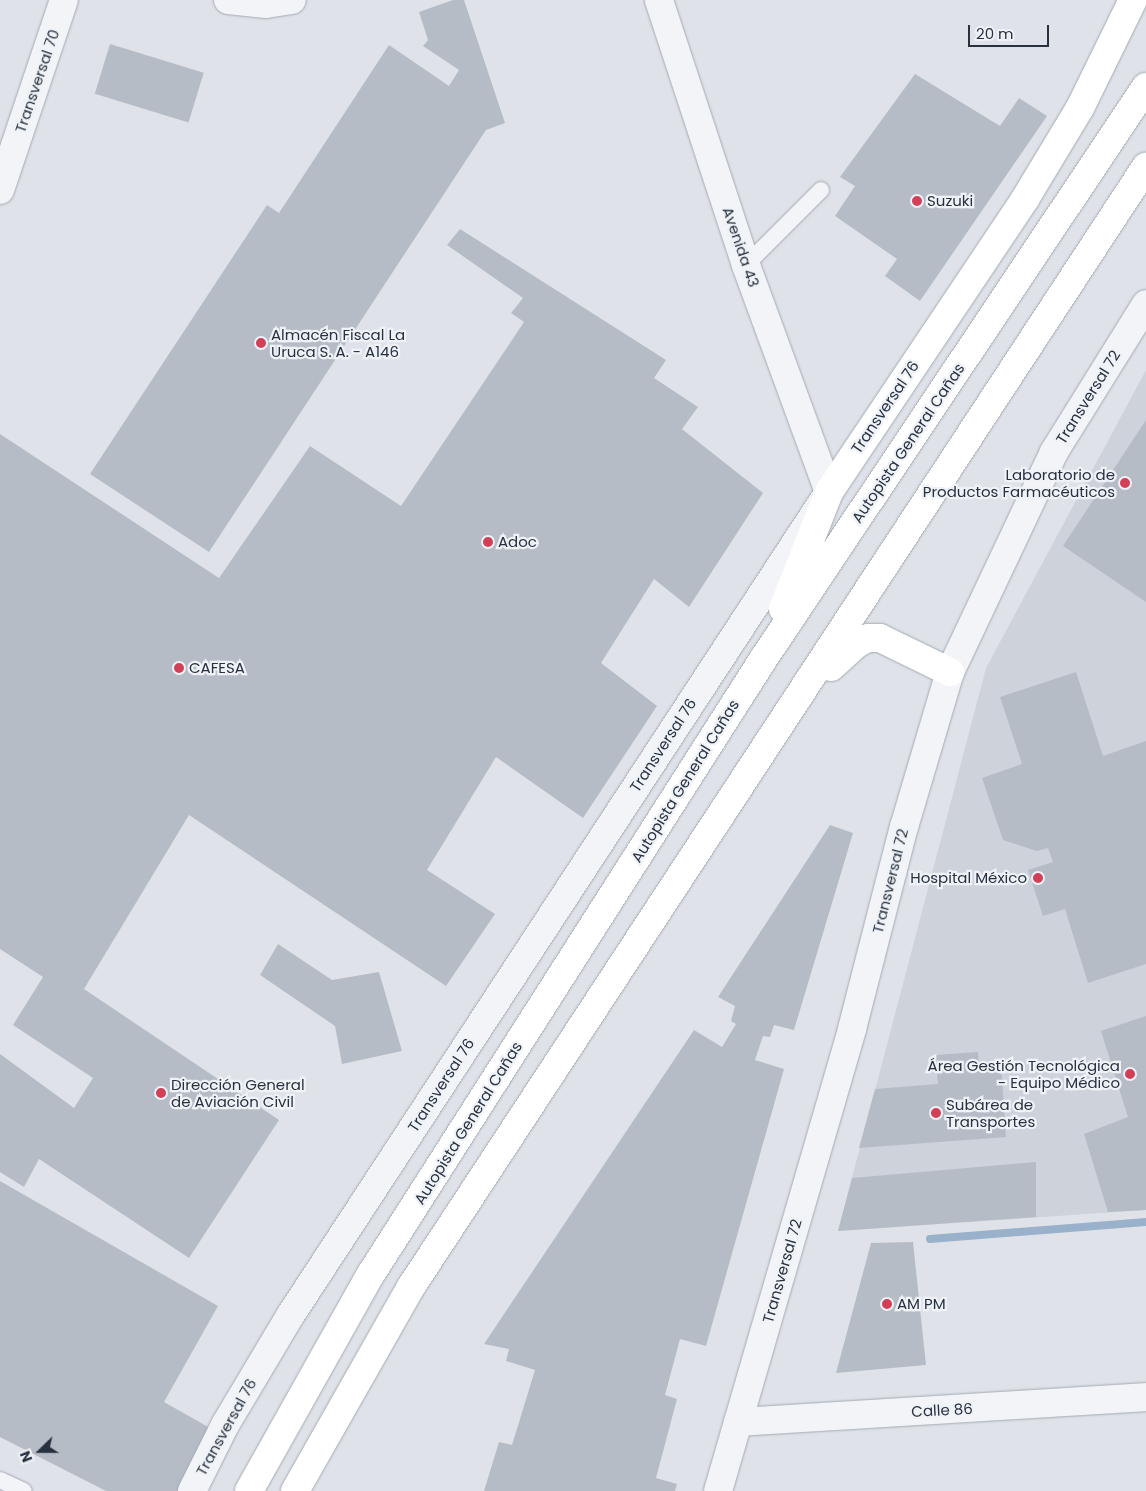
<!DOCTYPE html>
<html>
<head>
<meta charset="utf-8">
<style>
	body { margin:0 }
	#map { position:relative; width:1146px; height:1491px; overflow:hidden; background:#dfe3e9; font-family:Poppins,sans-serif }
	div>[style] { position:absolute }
	.built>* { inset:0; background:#cdd2db }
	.stream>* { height:8px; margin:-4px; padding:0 4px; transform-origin:4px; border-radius:4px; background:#99b1ca }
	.building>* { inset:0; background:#b6bcc6; transform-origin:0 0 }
	.roads { filter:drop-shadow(0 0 1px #a4aab3) drop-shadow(0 0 1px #a4aab3) }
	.service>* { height:16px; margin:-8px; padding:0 8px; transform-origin:8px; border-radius:8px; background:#f2f4f7 }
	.minor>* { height:28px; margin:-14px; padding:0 14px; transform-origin:14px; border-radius:14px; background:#f2f4f7 }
	.secondary>* { height:28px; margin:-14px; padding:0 14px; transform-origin:14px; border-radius:14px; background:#fff }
	.trunk>* { height:28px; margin:-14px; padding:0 14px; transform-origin:14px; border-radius:14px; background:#fff }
	.dots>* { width:14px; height:14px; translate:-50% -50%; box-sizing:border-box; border:2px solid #eff2f6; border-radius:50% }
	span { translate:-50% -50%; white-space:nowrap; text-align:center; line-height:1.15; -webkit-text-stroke:4.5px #eff2f6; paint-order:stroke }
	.street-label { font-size:15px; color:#273140 }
	.poi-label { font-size:15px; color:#273140 }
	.left { translate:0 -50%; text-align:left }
	.right { translate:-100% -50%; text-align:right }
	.north { position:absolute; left:15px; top:1426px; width:50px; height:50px; -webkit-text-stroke:4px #eff2f6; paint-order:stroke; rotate:248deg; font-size:14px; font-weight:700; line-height:20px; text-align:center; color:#273140 }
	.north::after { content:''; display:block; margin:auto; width:18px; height:22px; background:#273140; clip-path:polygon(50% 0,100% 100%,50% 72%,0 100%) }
	.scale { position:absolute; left:968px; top:25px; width:81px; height:22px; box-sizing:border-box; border:2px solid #273140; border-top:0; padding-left:6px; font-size:15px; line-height:18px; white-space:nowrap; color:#273140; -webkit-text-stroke:4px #eff2f6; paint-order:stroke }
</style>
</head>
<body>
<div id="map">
	<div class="built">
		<div style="clip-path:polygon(1146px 370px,1146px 1210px,838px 1231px,986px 668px)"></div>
	</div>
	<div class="stream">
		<div style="left:930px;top:1239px;width:217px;rotate:-4.5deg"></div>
	</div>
	<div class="building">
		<div style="clip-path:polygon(453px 0,464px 0,505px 123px,486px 130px,209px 552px,90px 474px,267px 205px,279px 213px,389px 45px,449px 86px,459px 70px,423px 46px,428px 40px,419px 12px)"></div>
		<div style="left:110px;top:44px;width:98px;height:52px;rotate:17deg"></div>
		<div style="clip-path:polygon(915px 74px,1000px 126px,1019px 98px,1047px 116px,920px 301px,885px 276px,897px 259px,835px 216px,855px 186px,840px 177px)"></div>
		<div style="clip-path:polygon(460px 229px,666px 360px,654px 378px,698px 407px,682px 429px,763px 493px,689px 607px,654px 579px,601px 663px,657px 706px,583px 818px,496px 757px,427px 870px,495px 914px,446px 986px,189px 815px,84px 989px,279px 1120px,189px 1258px,39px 1159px,24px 1187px,0 1172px,0 1054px,74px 1108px,93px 1078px,13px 1025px,43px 977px,0 949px,0 434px,219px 578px,310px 446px,401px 506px,524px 322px,511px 313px,523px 298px,447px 245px)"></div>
		<div style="clip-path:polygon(1146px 420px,1146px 602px,1063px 546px)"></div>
		<div style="clip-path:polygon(1076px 672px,1103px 756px,1146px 741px,1146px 964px,1088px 983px,1065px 909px,1043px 916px,1028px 870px,1053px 862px,1048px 848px,1037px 851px,1003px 840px,982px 778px,1022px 764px,1000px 697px)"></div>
		<div style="clip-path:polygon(830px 825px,853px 833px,794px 1030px,774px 1025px,770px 1037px,763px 1036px,755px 1060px,784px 1069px,706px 1346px,680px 1339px,665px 1395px,677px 1399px,656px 1478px,677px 1484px,675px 1491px,484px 1491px,499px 1442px,512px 1445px,535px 1370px,506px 1361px,509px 1349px,484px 1344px,694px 1030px,722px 1047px,736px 1024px,731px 1021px,735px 1006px,718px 997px)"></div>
		<div style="clip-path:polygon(278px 944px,332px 980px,379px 972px,402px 1051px,342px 1064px,335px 1026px,260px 975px)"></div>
		<div style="clip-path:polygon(1146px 1016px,1146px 1210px,1108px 1212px,1084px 1134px,1128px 1117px,1101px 1031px)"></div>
		<div style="clip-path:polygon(978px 1052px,979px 1066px,1001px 1065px,1006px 1137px,859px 1148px,875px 1089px,938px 1084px,935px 1055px)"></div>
		<div style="clip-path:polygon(1036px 1162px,1036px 1217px,838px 1231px,852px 1178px)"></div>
		<div style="clip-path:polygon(0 1181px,218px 1306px,164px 1402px,210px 1428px,177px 1491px,106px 1491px,0 1437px)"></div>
		<div style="clip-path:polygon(913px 1242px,926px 1365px,836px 1373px,871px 1243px)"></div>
	</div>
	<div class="roads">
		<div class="service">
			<div style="left:746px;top:265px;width:106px;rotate:-45deg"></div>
			<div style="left:0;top:1480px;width:26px;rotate:25deg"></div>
		</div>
		<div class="minor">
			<div style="left:228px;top:0;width:38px;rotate:6deg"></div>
			<div style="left:266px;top:4px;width:26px;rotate:-9deg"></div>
			<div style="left:0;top:190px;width:200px;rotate:-71.4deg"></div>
			<div style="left:738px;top:1422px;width:409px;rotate:-3.5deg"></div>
			<div style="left:192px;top:1491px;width:74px;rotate:-63.4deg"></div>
			<div style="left:225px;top:1425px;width:127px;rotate:-59.2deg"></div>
			<div style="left:290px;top:1316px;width:985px;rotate:-56.81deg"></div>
			<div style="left:829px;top:492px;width:242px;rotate:-110.1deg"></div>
			<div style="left:746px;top:265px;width:279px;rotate:-108.2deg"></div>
			<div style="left:718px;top:1491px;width:481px;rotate:-73.8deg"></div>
			<div style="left:852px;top:1029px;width:209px;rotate:-75.6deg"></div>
			<div style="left:904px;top:827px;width:162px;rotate:-73.5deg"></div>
			<div style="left:950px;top:672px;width:243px;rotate:-64.7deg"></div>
			<div style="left:1054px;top:452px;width:174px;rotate:-58.1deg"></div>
		</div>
		<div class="secondary">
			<div style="left:829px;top:492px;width:353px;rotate:-56.2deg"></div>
			<div style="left:1025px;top:199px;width:106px;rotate:-58.9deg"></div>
			<div style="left:1080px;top:108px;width:120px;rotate:-63.9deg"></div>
		</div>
		<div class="trunk">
			<div style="left:783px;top:609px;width:126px;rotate:-68.5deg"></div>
			<div style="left:831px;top:667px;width:36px;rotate:-42deg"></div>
			<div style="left:858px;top:643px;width:11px;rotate:-27deg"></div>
			<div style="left:868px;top:638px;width:12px"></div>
			<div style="left:880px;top:638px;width:78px;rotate:25.9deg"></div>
			<div style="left:249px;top:1491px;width:249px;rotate:-60.7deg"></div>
			<div style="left:371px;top:1274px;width:731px;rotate:-57.46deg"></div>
			<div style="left:764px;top:658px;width:687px;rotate:-56.22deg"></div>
			<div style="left:295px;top:1491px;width:235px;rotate:-60.4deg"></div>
			<div style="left:411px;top:1287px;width:1340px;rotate:-56.73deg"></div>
		</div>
	</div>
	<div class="dots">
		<div style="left:917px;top:201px;background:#d24058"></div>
		<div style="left:261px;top:343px;background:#d24058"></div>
		<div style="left:1125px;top:483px;background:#d24058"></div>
		<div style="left:488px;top:542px;background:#d24058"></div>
		<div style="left:179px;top:668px;background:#d24058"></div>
		<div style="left:1038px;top:878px;background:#d24058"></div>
		<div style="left:1130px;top:1074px;background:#d24058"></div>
		<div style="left:161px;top:1093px;background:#d24058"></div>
		<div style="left:936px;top:1113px;background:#d24058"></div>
		<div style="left:887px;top:1304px;background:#d24058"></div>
	</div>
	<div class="street-label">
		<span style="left:37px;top:81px;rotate:-71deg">Transversal 70</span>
		<span style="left:741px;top:247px;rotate:71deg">Avenida 43</span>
		<span style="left:1088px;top:397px;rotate:-58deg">Transversal 72</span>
		<span style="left:885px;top:407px;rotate:-56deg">Transversal 76</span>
		<span style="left:908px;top:443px;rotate:-56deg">Autopista General Cañas</span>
		<span style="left:663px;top:745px;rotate:-57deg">Transversal 76</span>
		<span style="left:685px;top:781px;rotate:-58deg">Autopista General Cañas</span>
		<span style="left:890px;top:881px;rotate:-76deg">Transversal 72</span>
		<span style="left:441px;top:1085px;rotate:-57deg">Transversal 76</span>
		<span style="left:468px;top:1123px;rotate:-58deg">Autopista General Cañas</span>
		<span style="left:782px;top:1271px;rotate:-74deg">Transversal 72</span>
		<span style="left:942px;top:1410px;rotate:-3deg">Calle 86</span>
		<span style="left:226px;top:1427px;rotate:-61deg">Transversal 76</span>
	</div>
	<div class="poi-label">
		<span class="left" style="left:927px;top:201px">Suzuki</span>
		<span class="left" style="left:271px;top:343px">Almacén Fiscal La<br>Uruca S. A. - A146</span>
		<span class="right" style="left:1115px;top:483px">Laboratorio de<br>Productos Farmacéuticos</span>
		<span class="left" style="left:498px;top:542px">Adoc</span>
		<span class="left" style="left:189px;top:668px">CAFESA</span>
		<span class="right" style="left:1027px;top:878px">Hospital México</span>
		<span class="right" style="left:1120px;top:1074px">Área Gestión Tecnológica<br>- Equipo Médico</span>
		<span class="left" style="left:171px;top:1093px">Dirección General<br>de Aviación Civil</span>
		<span class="left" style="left:946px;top:1113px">Subárea de<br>Transportes</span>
		<span class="left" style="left:897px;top:1304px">AM PM</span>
	</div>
	<div class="north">N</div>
	<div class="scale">20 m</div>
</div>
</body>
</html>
